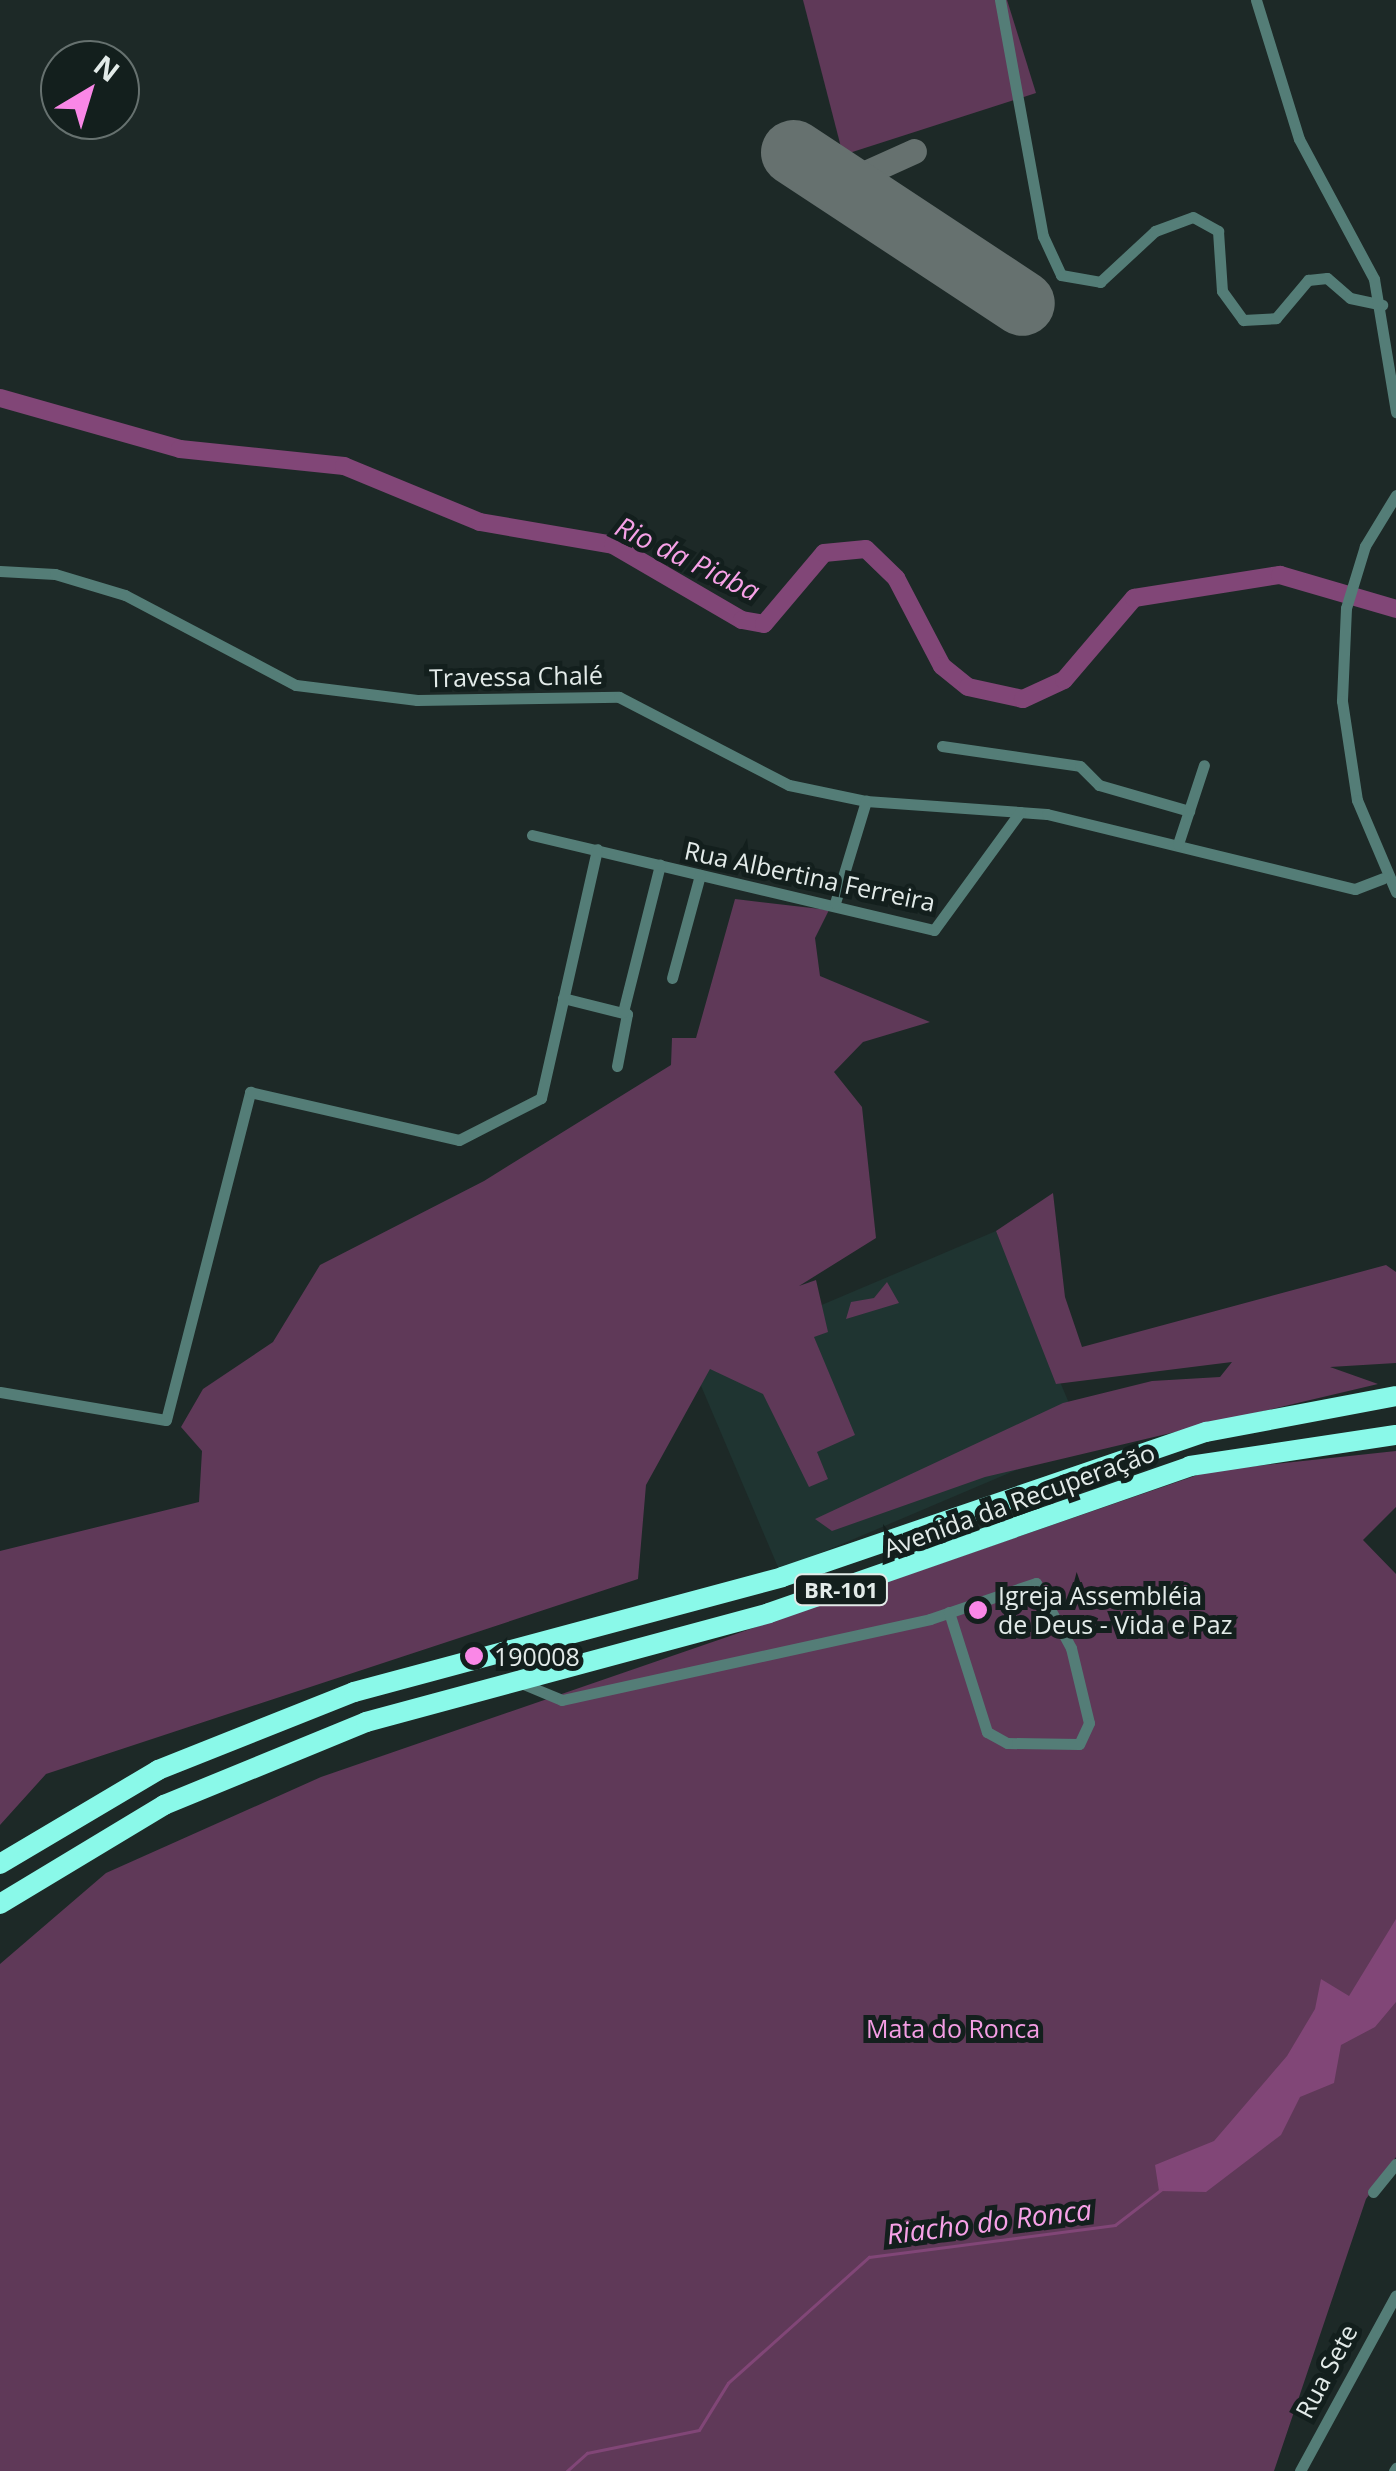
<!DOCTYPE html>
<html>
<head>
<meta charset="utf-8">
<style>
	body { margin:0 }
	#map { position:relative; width:1396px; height:2471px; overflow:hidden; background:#1d2927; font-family:"Open Sans",sans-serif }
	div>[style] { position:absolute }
	.built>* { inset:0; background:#1f3431; transform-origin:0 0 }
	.green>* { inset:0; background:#5f3958 }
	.water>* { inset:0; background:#814677 }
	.stream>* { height:2.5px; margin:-1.25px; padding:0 1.25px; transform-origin:1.25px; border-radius:1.25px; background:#814677 }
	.river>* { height:18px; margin:-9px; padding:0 9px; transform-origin:9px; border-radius:9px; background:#814677 }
	.taxiway>* { height:25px; margin:-12.5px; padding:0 12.5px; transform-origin:12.5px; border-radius:12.5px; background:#66716f }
	.runway>* { height:65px; margin:-32.5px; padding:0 32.5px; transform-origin:32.5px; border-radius:32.5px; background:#66716f }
	.street>* { height:11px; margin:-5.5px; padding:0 5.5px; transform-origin:5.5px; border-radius:5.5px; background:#547d77 }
	.highway>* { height:20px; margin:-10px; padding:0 10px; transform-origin:10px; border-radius:10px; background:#8af9e9 }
	.dots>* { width:28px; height:28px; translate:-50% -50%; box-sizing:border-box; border:5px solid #131f1d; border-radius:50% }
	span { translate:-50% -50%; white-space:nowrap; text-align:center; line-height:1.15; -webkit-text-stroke:10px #131f1d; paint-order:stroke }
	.shield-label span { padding:2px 8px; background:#131f1d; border:2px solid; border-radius:8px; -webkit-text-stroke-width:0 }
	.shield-label { font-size:22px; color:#e3ebe9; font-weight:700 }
	.street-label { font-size:25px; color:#e3ebe9 }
	.poi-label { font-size:25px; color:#e3ebe9 }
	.left { translate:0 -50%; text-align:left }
	.park-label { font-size:25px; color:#f39de3 }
	.water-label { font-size:28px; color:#f7a1e7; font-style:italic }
	.north { position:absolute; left:40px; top:40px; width:100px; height:100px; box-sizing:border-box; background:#131f1d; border:2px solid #66716f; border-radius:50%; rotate:38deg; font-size:28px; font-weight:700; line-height:40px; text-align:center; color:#e3ebe9 }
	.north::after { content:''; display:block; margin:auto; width:35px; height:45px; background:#fa87e7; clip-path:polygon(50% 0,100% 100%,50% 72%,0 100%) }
</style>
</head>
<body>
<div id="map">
	<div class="built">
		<div style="left:996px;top:1231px;width:228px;height:332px;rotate:67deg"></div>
	</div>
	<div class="green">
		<div style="clip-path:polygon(803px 0,1007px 0,1036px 93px,843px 155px)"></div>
		<div style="clip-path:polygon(735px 899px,829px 910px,815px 938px,820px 976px,930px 1022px,863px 1042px,834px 1072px,862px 1107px,876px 1238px,799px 1286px,816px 1280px,828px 1332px,814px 1337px,855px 1435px,817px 1452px,828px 1479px,809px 1487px,763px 1394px,710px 1369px,646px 1485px,638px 1579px,46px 1774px,0 1825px,0 1551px,199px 1502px,202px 1451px,181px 1427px,203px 1389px,273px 1342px,320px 1265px,484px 1181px,671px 1065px,672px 1038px,696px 1038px)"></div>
		<div style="clip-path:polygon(1053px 1193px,1065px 1297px,1082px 1347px,1386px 1265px,1396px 1272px,1396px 1363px,1330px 1367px,1378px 1384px,985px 1477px,832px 1531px,815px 1519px,1063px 1403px,1152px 1381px,1220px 1377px,1232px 1362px,1056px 1384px,996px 1231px)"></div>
		<div style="clip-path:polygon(887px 1282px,899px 1303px,846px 1319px,851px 1302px,874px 1298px)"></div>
		<div style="clip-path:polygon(1396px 1451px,1396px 1507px,1363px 1540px,1396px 1574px,1396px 2157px,1366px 2199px,1274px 2471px,0 2471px,0 1964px,106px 1873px,321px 1777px,1209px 1471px)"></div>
	</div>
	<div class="water">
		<div style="clip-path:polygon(1396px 1919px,1396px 2002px,1375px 2027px,1341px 2045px,1334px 2083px,1300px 2097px,1281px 2135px,1206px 2192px,1159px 2191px,1155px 2165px,1214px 2141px,1287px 2056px,1315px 2009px,1321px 1979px,1349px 1996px)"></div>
	</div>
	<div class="stream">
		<div style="left:567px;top:2471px;width:27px;rotate:-42deg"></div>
		<div style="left:587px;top:2453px;width:114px;rotate:-11.6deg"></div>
		<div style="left:699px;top:2430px;width:55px;rotate:-58.3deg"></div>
		<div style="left:728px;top:2383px;width:189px;rotate:-41.8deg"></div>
		<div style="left:869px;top:2257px;width:248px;rotate:-7.4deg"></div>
		<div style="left:1115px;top:2225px;width:59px;rotate:-37.5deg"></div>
	</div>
	<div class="river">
		<div style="left:0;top:398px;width:187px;rotate:15.8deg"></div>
		<div style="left:180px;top:449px;width:165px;rotate:5.9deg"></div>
		<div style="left:344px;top:466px;width:147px;rotate:22.4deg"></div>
		<div style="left:480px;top:522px;width:135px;rotate:9.8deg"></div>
		<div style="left:613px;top:545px;width:149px;rotate:30.2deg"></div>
		<div style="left:742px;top:620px;width:22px;rotate:10deg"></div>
		<div style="left:764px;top:624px;width:93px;rotate:-49.8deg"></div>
		<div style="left:824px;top:553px;width:42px;rotate:-5.4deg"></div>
		<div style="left:866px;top:549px;width:42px;rotate:44deg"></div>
		<div style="left:896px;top:578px;width:99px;rotate:62.4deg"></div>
		<div style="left:942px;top:666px;width:33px;rotate:39deg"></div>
		<div style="left:968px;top:687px;width:56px;rotate:12.3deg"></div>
		<div style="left:1023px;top:699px;width:45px;rotate:-24.9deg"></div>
		<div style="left:1064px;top:680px;width:108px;rotate:-49.5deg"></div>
		<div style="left:1134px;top:598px;width:148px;rotate:-9deg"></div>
		<div style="left:1280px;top:575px;width:121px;rotate:16.3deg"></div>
	</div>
	<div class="taxiway">
		<div style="left:841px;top:184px;width:80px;rotate:-24.3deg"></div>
	</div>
	<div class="runway">
		<div style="left:793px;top:152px;width:274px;rotate:33.4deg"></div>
	</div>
	<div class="street">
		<div style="left:1000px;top:0;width:240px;rotate:79.7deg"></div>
		<div style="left:1043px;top:236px;width:43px;rotate:65.2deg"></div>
		<div style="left:1061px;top:275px;width:40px;rotate:10deg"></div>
		<div style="left:1100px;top:282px;width:75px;rotate:-42.8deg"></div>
		<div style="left:1155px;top:231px;width:40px;rotate:-20.2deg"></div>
		<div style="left:1193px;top:217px;width:29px;rotate:29deg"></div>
		<div style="left:1218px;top:231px;width:60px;rotate:86.2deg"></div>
		<div style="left:1222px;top:291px;width:36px;rotate:54deg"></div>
		<div style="left:1243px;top:320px;width:33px;rotate:-3deg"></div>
		<div style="left:1276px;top:318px;width:50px;rotate:-49.9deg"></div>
		<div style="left:1308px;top:280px;width:19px;rotate:-6deg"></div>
		<div style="left:1327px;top:278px;width:30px;rotate:41deg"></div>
		<div style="left:1350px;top:298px;width:33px;rotate:12deg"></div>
		<div style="left:1256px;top:0;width:145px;rotate:72.8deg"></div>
		<div style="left:1299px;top:139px;width:159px;rotate:61.8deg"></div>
		<div style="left:1374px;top:279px;width:135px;rotate:80.6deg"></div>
		<div style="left:1396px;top:495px;width:60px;rotate:121.3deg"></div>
		<div style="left:1365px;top:546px;width:65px;rotate:107deg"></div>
		<div style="left:1346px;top:608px;width:93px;rotate:92.5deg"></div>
		<div style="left:1342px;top:701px;width:100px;rotate:81.4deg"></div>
		<div style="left:1357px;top:800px;width:100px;rotate:67deg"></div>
		<div style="left:0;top:571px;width:55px;rotate:3.1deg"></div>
		<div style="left:55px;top:574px;width:73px;rotate:16.7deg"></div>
		<div style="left:125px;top:595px;width:193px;rotate:27.8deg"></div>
		<div style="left:296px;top:685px;width:122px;rotate:7.1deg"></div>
		<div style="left:417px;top:700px;width:202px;rotate:-0.9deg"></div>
		<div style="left:619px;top:697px;width:191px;rotate:27.4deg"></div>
		<div style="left:789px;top:785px;width:79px;rotate:11.7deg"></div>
		<div style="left:866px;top:801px;width:181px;rotate:4.1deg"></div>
		<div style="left:1047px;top:814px;width:317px;rotate:13.7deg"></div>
		<div style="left:1355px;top:889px;width:30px;rotate:-21deg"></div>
		<div style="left:942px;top:746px;width:139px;rotate:8.2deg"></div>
		<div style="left:1080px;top:766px;width:27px;rotate:45deg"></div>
		<div style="left:1099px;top:785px;width:94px;rotate:16.1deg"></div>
		<div style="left:532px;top:835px;width:413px;rotate:13.3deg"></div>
		<div style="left:934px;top:930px;width:146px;rotate:-53.9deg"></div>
		<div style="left:1178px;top:844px;width:83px;rotate:-71.8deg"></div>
		<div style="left:835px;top:903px;width:107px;rotate:-73.1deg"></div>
		<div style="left:672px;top:978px;width:107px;rotate:-74.8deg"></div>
		<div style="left:563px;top:998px;width:66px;rotate:14deg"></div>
		<div style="left:627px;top:1014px;width:53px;rotate:100.9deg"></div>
		<div style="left:623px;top:1012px;width:152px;rotate:-75.9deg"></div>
		<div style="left:0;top:1392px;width:168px;rotate:9.6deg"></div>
		<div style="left:166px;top:1420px;width:339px;rotate:-75.6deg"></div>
		<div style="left:250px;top:1092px;width:214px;rotate:12.9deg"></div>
		<div style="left:459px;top:1140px;width:92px;rotate:-27.1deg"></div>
		<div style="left:541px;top:1098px;width:255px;rotate:-77.3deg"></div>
		<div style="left:521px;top:1683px;width:44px;rotate:22.5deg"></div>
		<div style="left:562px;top:1700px;width:377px;rotate:-12.4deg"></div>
		<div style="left:930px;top:1619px;width:112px;rotate:-18.8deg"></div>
		<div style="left:1036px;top:1583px;width:74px;rotate:61.7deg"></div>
		<div style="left:1071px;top:1648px;width:77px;rotate:76.5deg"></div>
		<div style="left:1089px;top:1723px;width:23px;rotate:115deg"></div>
		<div style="left:1079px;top:1744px;width:72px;rotate:-179.2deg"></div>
		<div style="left:1007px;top:1743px;width:23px;rotate:-151deg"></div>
		<div style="left:987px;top:1732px;width:126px;rotate:-107.6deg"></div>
		<div style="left:1373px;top:2192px;width:36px;rotate:-51deg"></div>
		<div style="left:1300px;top:2471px;width:200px;rotate:-61.4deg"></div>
		<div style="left:1394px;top:2471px;width:4px;rotate:-56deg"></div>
	</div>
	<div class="highway">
		<div style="left:0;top:1864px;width:184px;rotate:-30.7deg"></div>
		<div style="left:158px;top:1770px;width:211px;rotate:-21.7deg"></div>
		<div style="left:354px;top:1692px;width:443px;rotate:-15deg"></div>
		<div style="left:782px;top:1577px;width:448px;rotate:-18.9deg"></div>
		<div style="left:1206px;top:1432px;width:193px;rotate:-10.7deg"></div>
		<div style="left:0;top:1904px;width:192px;rotate:-31.1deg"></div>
		<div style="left:164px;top:1805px;width:218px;rotate:-22.3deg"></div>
		<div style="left:366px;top:1722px;width:417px;rotate:-15.1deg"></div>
		<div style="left:769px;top:1613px;width:446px;rotate:-19.2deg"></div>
		<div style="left:1190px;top:1466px;width:208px;rotate:-8.6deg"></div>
	</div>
	<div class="dots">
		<div style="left:978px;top:1610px;background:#fa87e7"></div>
		<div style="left:474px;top:1656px;background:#fa87e7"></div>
	</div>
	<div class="shield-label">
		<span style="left:841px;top:1590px">BR-101</span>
	</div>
	<div class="street-label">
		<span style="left:516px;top:676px;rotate:-1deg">Travessa Chalé</span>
		<span style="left:810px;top:876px;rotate:12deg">Rua Albertina Ferreira</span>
		<span style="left:1019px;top:1500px;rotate:-20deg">Avenida da Recuperação</span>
		<span style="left:1326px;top:2371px;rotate:-62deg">Rua Sete</span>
	</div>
	<div class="poi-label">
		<span class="left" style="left:998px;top:1610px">Igreja Assembléia<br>de Deus - Vida e Paz</span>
		<span class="left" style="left:494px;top:1656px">190008</span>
	</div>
	<div class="park-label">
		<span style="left:953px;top:2028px">Mata do Ronca</span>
	</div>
	<div class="water-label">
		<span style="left:688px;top:558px;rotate:26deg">Rio da Piaba</span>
		<span style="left:989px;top:2221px;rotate:-7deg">Riacho do Ronca</span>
	</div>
	<div class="north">N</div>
</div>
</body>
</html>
